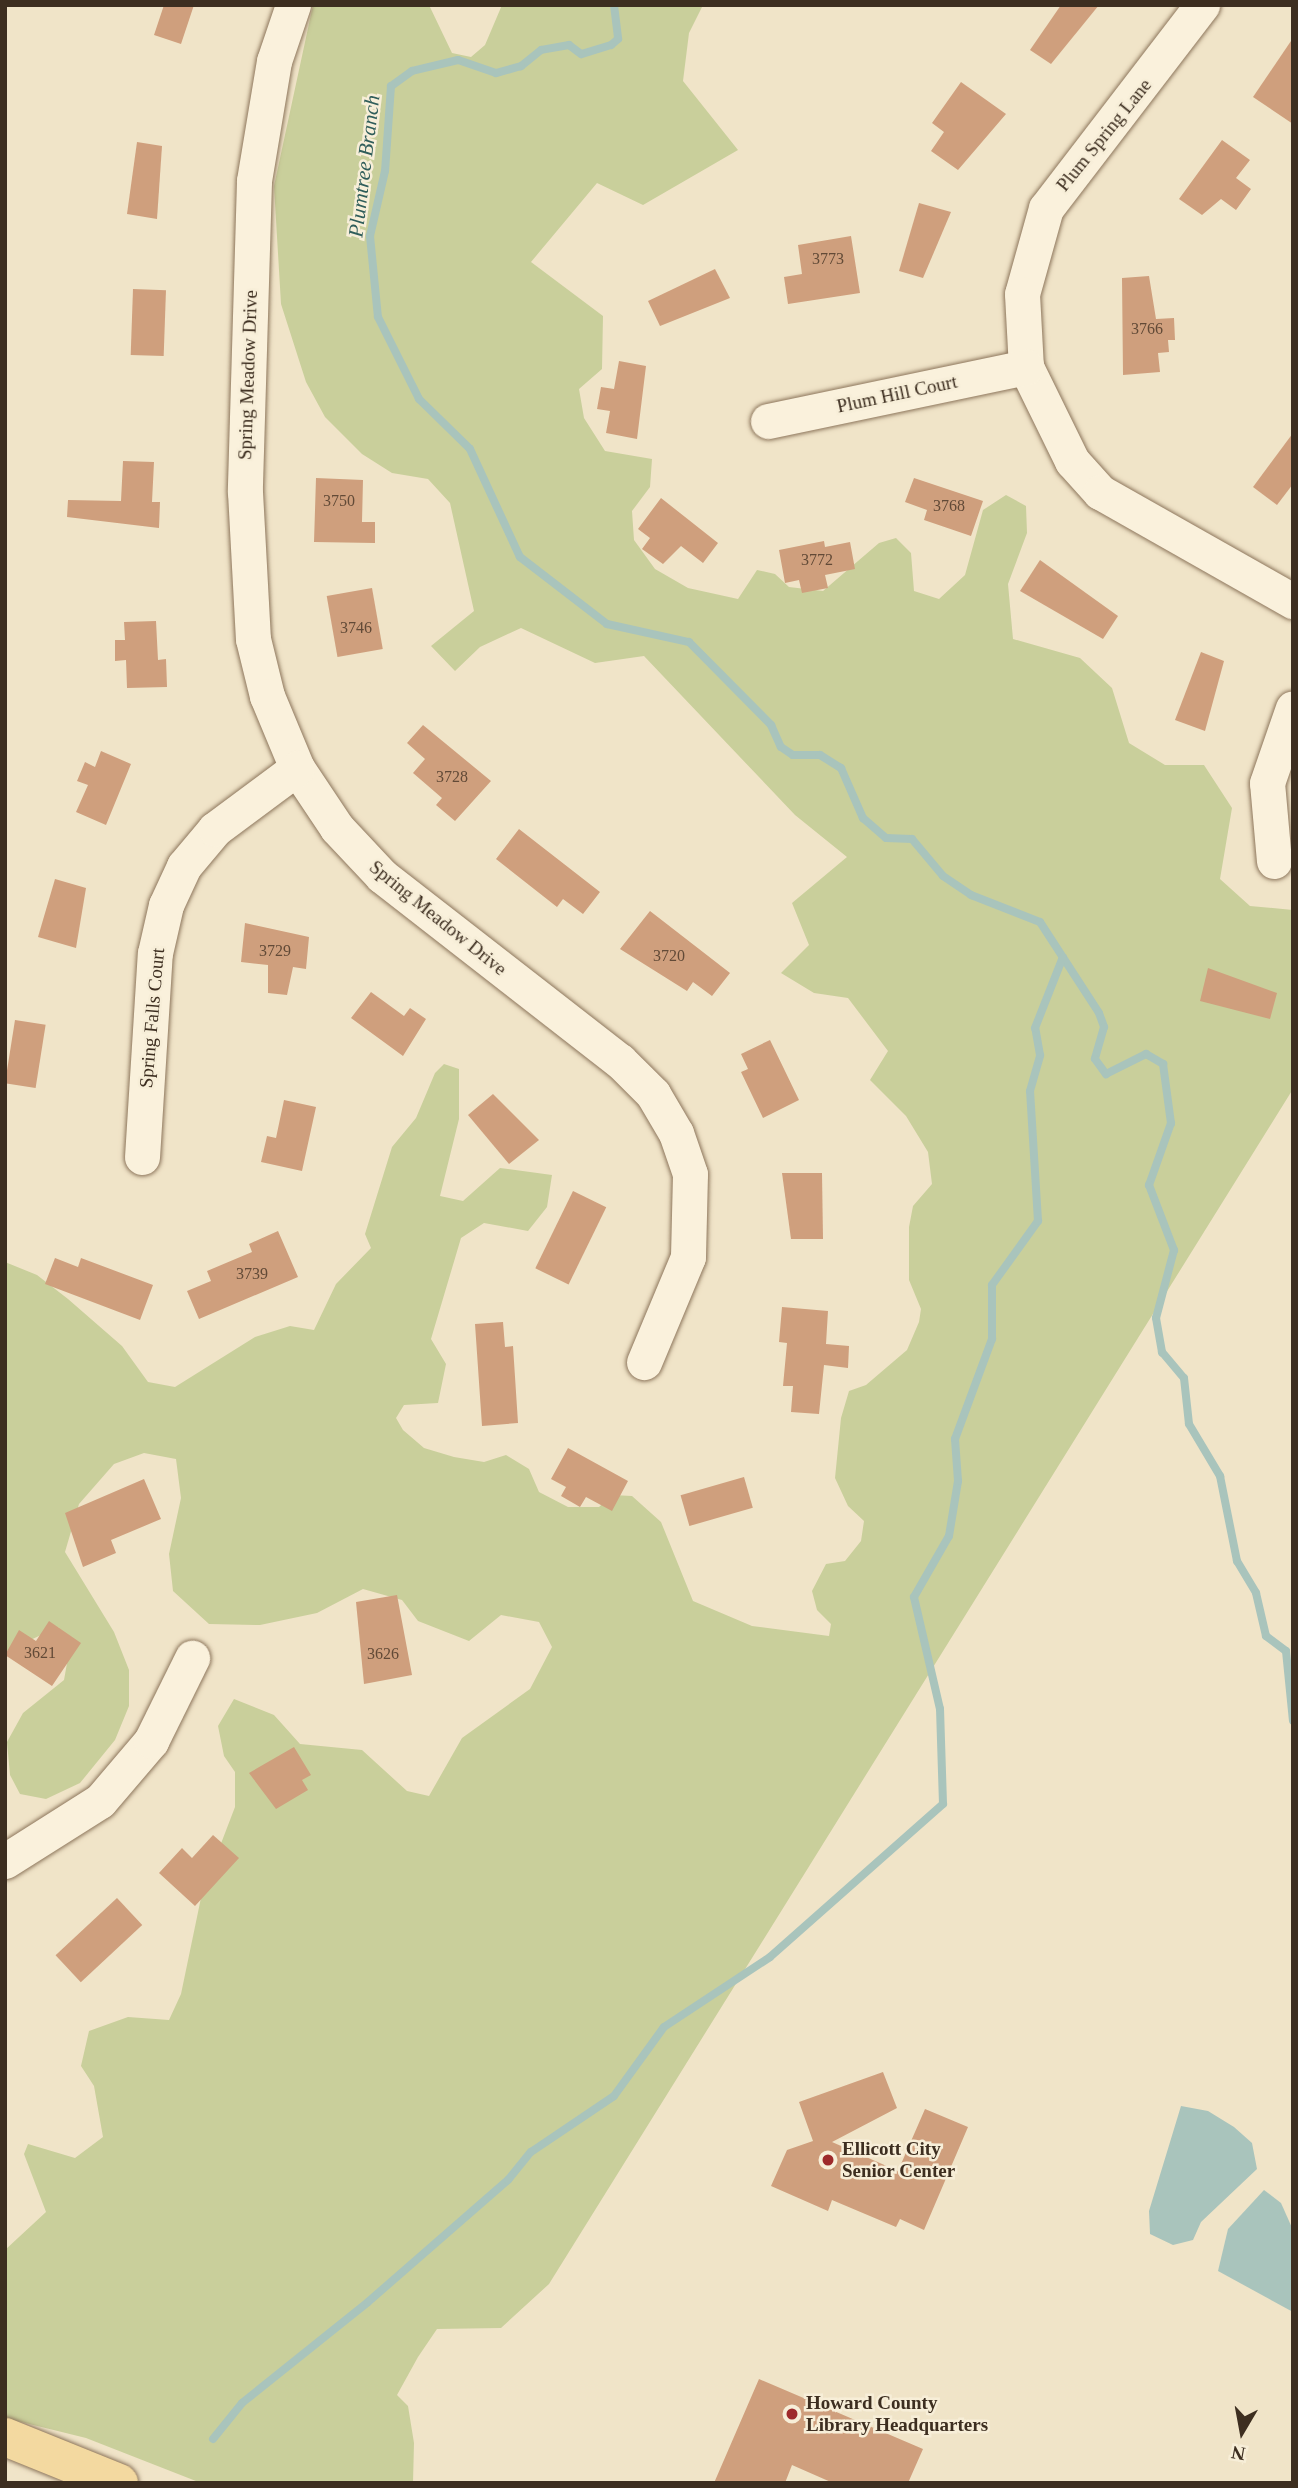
<!DOCTYPE html>
<html>
<head>
<meta charset="utf-8">
<style>
	body { margin:0 }
	#map { position:relative; width:1298px; height:2488px; overflow:hidden; background:#f0e4c8; font-family:"Times New Roman",serif }
	div>[style] { position:absolute }
	.green>* { inset:0; background:#c9cf9b }
	.water>* { inset:0; background:#a9c4bc }
	.stream>* { height:8px; margin:-4px; padding:0 4px; transform-origin:4px; border-radius:4px; background:#a9c4bc }
	.building>* { inset:0; background:#cf9f7d; transform-origin:0 0 }
	.roads { filter:drop-shadow(0 0 2px #8d765c) drop-shadow(0 0 2px #8d765c) }
	.minor>* { height:35px; margin:-17.5px; padding:0 17.5px; transform-origin:17.5px; border-radius:17.5px; background:#faf1dc }
	.major>* { height:38px; margin:-19px; padding:0 19px; transform-origin:19px; border-radius:19px; background:#f3d9a0 }
	.dots>* { width:19px; height:19px; translate:-50% -50%; box-sizing:border-box; border:4px solid #f7eed8; border-radius:50% }
	span { translate:-50% -50%; white-space:nowrap; text-align:center; line-height:1.15; -webkit-text-stroke:5px #f7eed8; paint-order:stroke }
	.number-label { font-size:16px; color:#624a37 }
	.number-label span { -webkit-text-stroke-width:0 }
	.street-label { font-size:19px; color:#3d2e20 }
	.poi-label { font-size:19px; color:#3d2e20; font-weight:700 }
	.left { translate:0 -50%; text-align:left }
	.water-label { font-size:21px; color:#2f5d5a; font-style:italic }
	.frame { position:absolute; inset:0; border:7px solid #3d2e20; pointer-events:none }
	.north { position:absolute; left:1207px; top:2397px; width:70px; height:70px; -webkit-text-stroke:5px #f7eed8; paint-order:stroke; rotate:190deg; font-size:19px; font-weight:700; line-height:28px; text-align:center; color:#3d2e20 }
	.north::after { content:''; display:block; margin:auto; width:24px; height:32px; background:#3d2e20; clip-path:polygon(50% 0,100% 100%,50% 72%,0 100%) }
</style>
</head>
<body>
<div id="map">
	<div class="green">
		<div style="clip-path:polygon(313px 5px,429px 5px,452px 53px,471px 57px,485px 45px,502px 5px,703px 5px,689px 33px,683px 81px,738px 150px,643px 205px,597px 183px,531px 262px,603px 316px,602px 369px,579px 389px,584px 418px,605px 451px,652px 459px,650px 487px,632px 511px,634px 540px,655px 569px,688px 588px,738px 599px,757px 570px,775px 574px,789px 587px,823px 591px,879px 543px,896px 538px,911px 553px,914px 591px,939px 599px,965px 575px,983px 510px,1006px 495px,1026px 506px,1027px 533px,1008px 584px,1013px 639px,1080px 658px,1112px 688px,1129px 743px,1165px 765px,1204px 765px,1232px 808px,1220px 879px,1250px 906px,1293px 910px,1293px 1089px,549px 2284px,501px 2328px,437px 2329px,418px 2357px,397px 2395px,408px 2406px,414px 2443px,413px 2483px,201px 2483px,86px 2438px,5px 2418px,5px 2250px,46px 2212px,24px 2154px,28px 2144px,75px 2158px,103px 2137px,94px 2086px,81px 2066px,89px 2031px,128px 2017px,169px 2020px,181px 1994px,202px 1893px,235px 1807px,235px 1772px,224px 1756px,218px 1726px,234px 1699px,274px 1715px,300px 1744px,362px 1750px,407px 1791px,429px 1796px,462px 1738px,530px 1689px,552px 1647px,539px 1622px,501px 1615px,469px 1641px,418px 1621px,402px 1600px,363px 1589px,317px 1613px,260px 1625px,209px 1624px,173px 1591px,169px 1554px,181px 1498px,176px 1459px,144px 1453px,114px 1464px,79px 1504px,65px 1552px,114px 1632px,129px 1670px,129px 1706px,115px 1740px,80px 1783px,46px 1799px,20px 1794px,10px 1775px,7px 1742px,23px 1713px,64px 1680px,69px 1652px,58px 1627px,5px 1652px,5px 1262px,37px 1275px,68px 1299px,122px 1346px,148px 1382px,175px 1387px,255px 1337px,290px 1326px,314px 1330px,336px 1284px,371px 1248px,365px 1234px,392px 1147px,416px 1118px,435px 1073px,444px 1064px,459px 1069px,459px 1119px,440px 1196px,463px 1201px,500px 1168px,552px 1175px,547px 1207px,528px 1231px,484px 1223px,461px 1238px,431px 1339px,446px 1364px,438px 1403px,404px 1405px,396px 1418px,403px 1430px,424px 1448px,454px 1457px,484px 1462px,506px 1455px,529px 1469px,539px 1492px,568px 1507px,599px 1507px,612px 1495px,632px 1496px,661px 1522px,693px 1601px,752px 1626px,829px 1636px,831px 1624px,817px 1610px,812px 1591px,826px 1564px,845px 1561px,861px 1541px,864px 1521px,848px 1506px,835px 1478px,841px 1418px,849px 1391px,866px 1385px,907px 1350px,919px 1322px,921px 1309px,909px 1280px,909px 1227px,913px 1206px,932px 1184px,928px 1152px,906px 1116px,870px 1080px,888px 1051px,848px 998px,814px 993px,781px 973px,809px 945px,792px 903px,847px 857px,795px 815px,644px 656px,595px 663px,521px 628px,480px 647px,455px 671px,431px 646px,474px 611px,450px 503px,428px 479px,392px 473px,362px 454px,325px 417px,306px 382px,281px 304px,274px 186px)"></div>
	</div>
	<div class="water">
		<div style="clip-path:polygon(1181px 2106px,1208px 2111px,1234px 2127px,1252px 2143px,1257px 2169px,1201px 2222px,1193px 2240px,1173px 2245px,1150px 2234px,1149px 2211px)"></div>
		<div style="clip-path:polygon(1264px 2190px,1281px 2203px,1293px 2230px,1293px 2312px,1218px 2271px,1228px 2229px)"></div>
	</div>
	<div class="stream">
		<div style="left:614px;top:5px;width:34px;rotate:83deg"></div>
		<div style="left:618px;top:39px;width:9px;rotate:139deg"></div>
		<div style="left:611px;top:45px;width:31px;rotate:163deg"></div>
		<div style="left:581px;top:54px;width:15px;rotate:-143deg"></div>
		<div style="left:569px;top:45px;width:28px;rotate:170deg"></div>
		<div style="left:541px;top:50px;width:26px;rotate:141deg"></div>
		<div style="left:521px;top:66px;width:26px;rotate:164deg"></div>
		<div style="left:496px;top:73px;width:40px;rotate:-161.1deg"></div>
		<div style="left:458px;top:60px;width:47px;rotate:166.6deg"></div>
		<div style="left:412px;top:71px;width:26px;rotate:144deg"></div>
		<div style="left:391px;top:86px;width:85px;rotate:94deg"></div>
		<div style="left:385px;top:171px;width:67px;rotate:103deg"></div>
		<div style="left:370px;top:236px;width:81px;rotate:84.4deg"></div>
		<div style="left:378px;top:317px;width:92px;rotate:63.4deg"></div>
		<div style="left:419px;top:399px;width:71px;rotate:44.4deg"></div>
		<div style="left:470px;top:449px;width:119px;rotate:65.2deg"></div>
		<div style="left:520px;top:557px;width:110px;rotate:37.6deg"></div>
		<div style="left:607px;top:624px;width:84px;rotate:12.4deg"></div>
		<div style="left:689px;top:642px;width:117px;rotate:45.3deg"></div>
		<div style="left:771px;top:725px;width:24px;rotate:66deg"></div>
		<div style="left:781px;top:747px;width:14px;rotate:34deg"></div>
		<div style="left:793px;top:755px;width:27px"></div>
		<div style="left:820px;top:755px;width:25px;rotate:32deg"></div>
		<div style="left:841px;top:768px;width:55px;rotate:66.3deg"></div>
		<div style="left:863px;top:818px;width:30px;rotate:41deg"></div>
		<div style="left:886px;top:838px;width:26px;rotate:2deg"></div>
		<div style="left:912px;top:839px;width:48px;rotate:50deg"></div>
		<div style="left:943px;top:876px;width:34px;rotate:34deg"></div>
		<div style="left:971px;top:895px;width:74px;rotate:21.4deg"></div>
		<div style="left:1040px;top:922px;width:108px;rotate:57deg"></div>
		<div style="left:1099px;top:1013px;width:15px;rotate:70deg"></div>
		<div style="left:1104px;top:1027px;width:33px;rotate:106deg"></div>
		<div style="left:1095px;top:1059px;width:19px;rotate:54deg"></div>
		<div style="left:1106px;top:1074px;width:45px;rotate:-26.6deg"></div>
		<div style="left:1146px;top:1054px;width:20px;rotate:30deg"></div>
		<div style="left:1163px;top:1064px;width:60px;rotate:82.3deg"></div>
		<div style="left:1171px;top:1123px;width:66px;rotate:109.5deg"></div>
		<div style="left:1149px;top:1185px;width:70px;rotate:69deg"></div>
		<div style="left:1174px;top:1250px;width:70px;rotate:104.8deg"></div>
		<div style="left:1156px;top:1318px;width:35px;rotate:80deg"></div>
		<div style="left:1162px;top:1352px;width:34px;rotate:50deg"></div>
		<div style="left:1184px;top:1378px;width:46px;rotate:83.8deg"></div>
		<div style="left:1189px;top:1424px;width:61px;rotate:59.2deg"></div>
		<div style="left:1220px;top:1476px;width:87px;rotate:78.7deg"></div>
		<div style="left:1237px;top:1561px;width:37px;rotate:59deg"></div>
		<div style="left:1256px;top:1593px;width:44px;rotate:76.9deg"></div>
		<div style="left:1266px;top:1636px;width:25px;rotate:37deg"></div>
		<div style="left:1286px;top:1651px;width:70px;rotate:84.3deg"></div>
		<div style="left:213px;top:2439px;width:46px;rotate:-51.1deg"></div>
		<div style="left:242px;top:2403px;width:161px;rotate:-38.7deg"></div>
		<div style="left:368px;top:2302px;width:186px;rotate:-41.1deg"></div>
		<div style="left:508px;top:2180px;width:36px;rotate:-51deg"></div>
		<div style="left:531px;top:2152px;width:100px;rotate:-34deg"></div>
		<div style="left:614px;top:2096px;width:85px;rotate:-54.1deg"></div>
		<div style="left:664px;top:2027px;width:127px;rotate:-33.4deg"></div>
		<div style="left:770px;top:1957px;width:231px;rotate:-41.5deg"></div>
		<div style="left:943px;top:1804px;width:95px;rotate:-91.8deg"></div>
		<div style="left:940px;top:1709px;width:115px;rotate:-103.1deg"></div>
		<div style="left:914px;top:1597px;width:70px;rotate:-60.2deg"></div>
		<div style="left:949px;top:1536px;width:56px;rotate:-80.7deg"></div>
		<div style="left:958px;top:1481px;width:42px;rotate:-94.1deg"></div>
		<div style="left:955px;top:1439px;width:107px;rotate:-69.7deg"></div>
		<div style="left:992px;top:1339px;width:54px;rotate:-90deg"></div>
		<div style="left:992px;top:1285px;width:79px;rotate:-54.3deg"></div>
		<div style="left:1038px;top:1221px;width:130px;rotate:-93.5deg"></div>
		<div style="left:1030px;top:1091px;width:37px;rotate:-74deg"></div>
		<div style="left:1040px;top:1055px;width:27px;rotate:-100deg"></div>
		<div style="left:1035px;top:1028px;width:76px;rotate:-68.5deg"></div>
	</div>
	<div class="building">
		<div style="clip-path:polygon(164px 5px,194px 5px,181px 44px,154px 35px)"></div>
		<div style="clip-path:polygon(1061px 5px,1099px 5px,1051px 64px,1030px 50px)"></div>
		<div style="clip-path:polygon(1293px 38px,1293px 124px,1253px 97px)"></div>
		<div style="clip-path:polygon(961px 82px,1006px 114px,958px 170px,931px 151px,944px 132px,932px 123px)"></div>
		<div style="clip-path:polygon(1222px 140px,1250px 160px,1236px 178px,1251px 189px,1236px 210px,1221px 199px,1202px 215px,1179px 199px)"></div>
		<div style="clip-path:polygon(137px 142px,162px 146px,157px 219px,127px 214px)"></div>
		<div style="clip-path:polygon(919px 203px,951px 212px,923px 278px,899px 271px)"></div>
		<div style="clip-path:polygon(851px 236px,860px 293px,788px 304px,784px 277px,802px 274px,798px 245px)"></div>
		<div style="clip-path:polygon(715px 269px,730px 298px,660px 326px,648px 301px)"></div>
		<div style="clip-path:polygon(1149px 276px,1156px 319px,1174px 318px,1175px 340px,1168px 340px,1169px 352px,1158px 353px,1160px 372px,1123px 375px,1122px 278px)"></div>
		<div style="left:133px;top:289px;width:33px;height:66px;rotate:2deg"></div>
		<div style="clip-path:polygon(619px 361px,646px 366px,637px 439px,606px 433px,610px 411px,597px 409px,601px 387px,614px 389px)"></div>
		<div style="clip-path:polygon(1293px 433px,1293px 484px,1277px 505px,1253px 487px)"></div>
		<div style="clip-path:polygon(123px 461px,154px 462px,152px 502px,160px 502px,159px 528px,67px 517px,68px 500px,121px 501px)"></div>
		<div style="clip-path:polygon(316px 478px,363px 480px,362px 522px,375px 522px,375px 543px,314px 542px)"></div>
		<div style="clip-path:polygon(914px 478px,983px 501px,971px 536px,924px 520px,927px 510px,905px 502px)"></div>
		<div style="clip-path:polygon(661px 498px,718px 543px,703px 563px,681px 546px,663px 564px,642px 549px,650px 538px,638px 529px)"></div>
		<div style="clip-path:polygon(824px 541px,825px 547px,850px 542px,855px 569px,825px 575px,828px 588px,802px 593px,799px 580px,785px 583px,779px 550px)"></div>
		<div style="clip-path:polygon(1040px 560px,1118px 616px,1103px 639px,1020px 591px)"></div>
		<div style="left:372px;top:588px;width:62px;height:46px;rotate:80deg"></div>
		<div style="clip-path:polygon(156px 621px,158px 660px,166px 659px,167px 687px,127px 688px,126px 660px,115px 661px,115px 640px,125px 640px,124px 622px)"></div>
		<div style="clip-path:polygon(1201px 652px,1224px 661px,1205px 731px,1175px 720px)"></div>
		<div style="clip-path:polygon(423px 725px,491px 781px,455px 821px,436px 805px,442px 798px,413px 773px,425px 759px,407px 743px)"></div>
		<div style="clip-path:polygon(101px 751px,131px 764px,106px 825px,76px 812px,88px 785px,77px 781px,85px 762px,95px 767px)"></div>
		<div style="clip-path:polygon(519px 829px,600px 892px,583px 914px,563px 899px,557px 907px,496px 859px)"></div>
		<div style="clip-path:polygon(55px 879px,86px 888px,76px 948px,38px 937px)"></div>
		<div style="clip-path:polygon(650px 911px,730px 973px,712px 996px,693px 982px,687px 991px,620px 949px)"></div>
		<div style="clip-path:polygon(245px 923px,309px 937px,306px 969px,293px 967px,287px 995px,268px 993px,268px 965px,241px 962px)"></div>
		<div style="clip-path:polygon(1208px 968px,1277px 993px,1270px 1019px,1200px 1001px)"></div>
		<div style="clip-path:polygon(371px 992px,404px 1016px,410px 1008px,426px 1019px,403px 1056px,351px 1018px)"></div>
		<div style="left:15px;top:1020px;width:31px;height:64px;rotate:9deg"></div>
		<div style="clip-path:polygon(770px 1040px,799px 1100px,763px 1118px,741px 1072px,748px 1069px,741px 1054px)"></div>
		<div style="clip-path:polygon(493px 1094px,539px 1140px,509px 1164px,468px 1115px)"></div>
		<div style="clip-path:polygon(284px 1100px,316px 1107px,302px 1171px,261px 1162px,267px 1136px,276px 1138px)"></div>
		<div style="clip-path:polygon(782px 1173px,822px 1173px,823px 1239px,791px 1239px)"></div>
		<div style="left:573px;top:1191px;width:37px;height:86px;rotate:26deg"></div>
		<div style="clip-path:polygon(278px 1231px,298px 1277px,199px 1319px,187px 1291px,211px 1281px,207px 1271px,252px 1252px,249px 1244px)"></div>
		<div style="clip-path:polygon(55px 1258px,78px 1267px,81px 1258px,153px 1285px,140px 1320px,45px 1284px)"></div>
		<div style="clip-path:polygon(782px 1307px,828px 1311px,826px 1344px,849px 1346px,848px 1368px,824px 1365px,819px 1414px,791px 1412px,793px 1386px,783px 1386px,787px 1343px,779px 1342px)"></div>
		<div style="clip-path:polygon(503px 1322px,505px 1347px,513px 1346px,518px 1423px,482px 1426px,475px 1324px)"></div>
		<div style="clip-path:polygon(568px 1448px,628px 1481px,612px 1511px,586px 1497px,580px 1507px,561px 1496px,566px 1487px,551px 1479px)"></div>
		<div style="left:744px;top:1477px;width:32px;height:66px;rotate:74deg"></div>
		<div style="clip-path:polygon(144px 1479px,161px 1519px,111px 1540px,116px 1553px,83px 1567px,65px 1513px)"></div>
		<div style="clip-path:polygon(397px 1595px,412px 1675px,364px 1684px,356px 1602px)"></div>
		<div style="clip-path:polygon(49px 1621px,81px 1643px,52px 1686px,5px 1655px,19px 1630px,36px 1641px)"></div>
		<div style="clip-path:polygon(294px 1747px,311px 1775px,302px 1780px,308px 1790px,276px 1809px,249px 1773px)"></div>
		<div style="clip-path:polygon(213px 1835px,239px 1858px,195px 1906px,159px 1873px,182px 1848px,192px 1858px)"></div>
		<div style="left:117px;top:1898px;width:37px;height:84px;rotate:47deg"></div>
		<div style="clip-path:polygon(883px 2072px,897px 2108px,832px 2142px,898px 2171px,925px 2109px,968px 2127px,924px 2230px,900px 2219px,896px 2227px,832px 2200px,828px 2211px,771px 2186px,787px 2150px,813px 2141px,799px 2102px)"></div>
		<div style="clip-path:polygon(759px 2379px,923px 2449px,908px 2483px,833px 2483px,792px 2465px,785px 2483px,714px 2483px)"></div>
	</div>
	<div class="roads">
		<div class="minor">
			<div style="left:293px;top:5px;width:59px;rotate:108.7deg"></div>
			<div style="left:274px;top:61px;width:122px;rotate:99.5deg"></div>
			<div style="left:254px;top:181px;width:311px;rotate:91.7deg"></div>
			<div style="left:245px;top:492px;width:147px;rotate:86.9deg"></div>
			<div style="left:253px;top:639px;width:59px;rotate:76.2deg"></div>
			<div style="left:267px;top:696px;width:78px;rotate:67.4deg"></div>
			<div style="left:297px;top:768px;width:72px;rotate:56.3deg"></div>
			<div style="left:337px;top:828px;width:66px;rotate:46.8deg"></div>
			<div style="left:382px;top:876px;width:301px;rotate:37.9deg"></div>
			<div style="left:620px;top:1061px;width:47px;rotate:45deg"></div>
			<div style="left:653px;top:1094px;width:45px;rotate:59.5deg"></div>
			<div style="left:676px;top:1133px;width:43px;rotate:71.1deg"></div>
			<div style="left:690px;top:1174px;width:83px;rotate:91.4deg"></div>
			<div style="left:688px;top:1257px;width:114px;rotate:112.7deg"></div>
			<div style="left:1202px;top:5px;width:256px;rotate:127.5deg"></div>
			<div style="left:1046px;top:208px;width:89px;rotate:105.6deg"></div>
			<div style="left:1022px;top:294px;width:73px;rotate:86.9deg"></div>
			<div style="left:1026px;top:367px;width:105px;rotate:63.9deg"></div>
			<div style="left:1072px;top:461px;width:42px;rotate:47.9deg"></div>
			<div style="left:1100px;top:492px;width:222px;rotate:29.5deg"></div>
			<div style="left:768px;top:421px;width:264px;rotate:-11.8deg"></div>
			<div style="left:1274px;top:861px;width:78px;rotate:-95.1deg"></div>
			<div style="left:1267px;top:783px;width:79px;rotate:-70.9deg"></div>
			<div style="left:142px;top:1157px;width:204px;rotate:-86.4deg"></div>
			<div style="left:155px;top:953px;width:49px;rotate:-77.1deg"></div>
			<div style="left:166px;top:905px;width:43px;rotate:-65.2deg"></div>
			<div style="left:184px;top:866px;width:48px;rotate:-50deg"></div>
			<div style="left:215px;top:829px;width:102px;rotate:-36.6deg"></div>
			<div style="left:5px;top:1861px;width:112px;rotate:-32.3deg"></div>
			<div style="left:100px;top:1801px;width:79px;rotate:-49.6deg"></div>
			<div style="left:151px;top:1741px;width:93px;rotate:-63.7deg"></div>
		</div>
		<div class="major">
			<div style="left:5px;top:2437px;width:123px;rotate:22deg"></div>
		</div>
	</div>
	<div class="dots">
		<div style="left:828px;top:2160px;background:#9e2a2b"></div>
		<div style="left:792px;top:2414px;background:#9e2a2b"></div>
	</div>
	<div class="number-label">
		<span style="left:828px;top:259px">3773</span>
		<span style="left:1147px;top:329px">3766</span>
		<span style="left:339px;top:501px">3750</span>
		<span style="left:949px;top:506px">3768</span>
		<span style="left:817px;top:560px">3772</span>
		<span style="left:356px;top:628px">3746</span>
		<span style="left:452px;top:777px">3728</span>
		<span style="left:275px;top:951px">3729</span>
		<span style="left:669px;top:956px">3720</span>
		<span style="left:252px;top:1274px">3739</span>
		<span style="left:40px;top:1653px">3621</span>
		<span style="left:383px;top:1654px">3626</span>
	</div>
	<div class="street-label">
		<span style="left:1104px;top:135px;rotate:-51deg">Plum Spring Lane</span>
		<span style="left:248px;top:375px;rotate:-88deg">Spring Meadow Drive</span>
		<span style="left:897px;top:394px;rotate:-12deg">Plum Hill Court</span>
		<span style="left:438px;top:918px;rotate:39deg">Spring Meadow Drive</span>
		<span style="left:152px;top:1018px;rotate:-85deg">Spring Falls Court</span>
	</div>
	<div class="poi-label">
		<span class="left" style="left:842px;top:2160px">Ellicott City<br>Senior Center</span>
		<span class="left" style="left:806px;top:2414px">Howard County<br>Library Headquarters</span>
	</div>
	<div class="water-label">
		<span style="left:364px;top:166px;rotate:-83deg">Plumtree Branch</span>
	</div>
	<div class="frame"></div>
	<div class="north">N</div>
</div>
</body>
</html>
